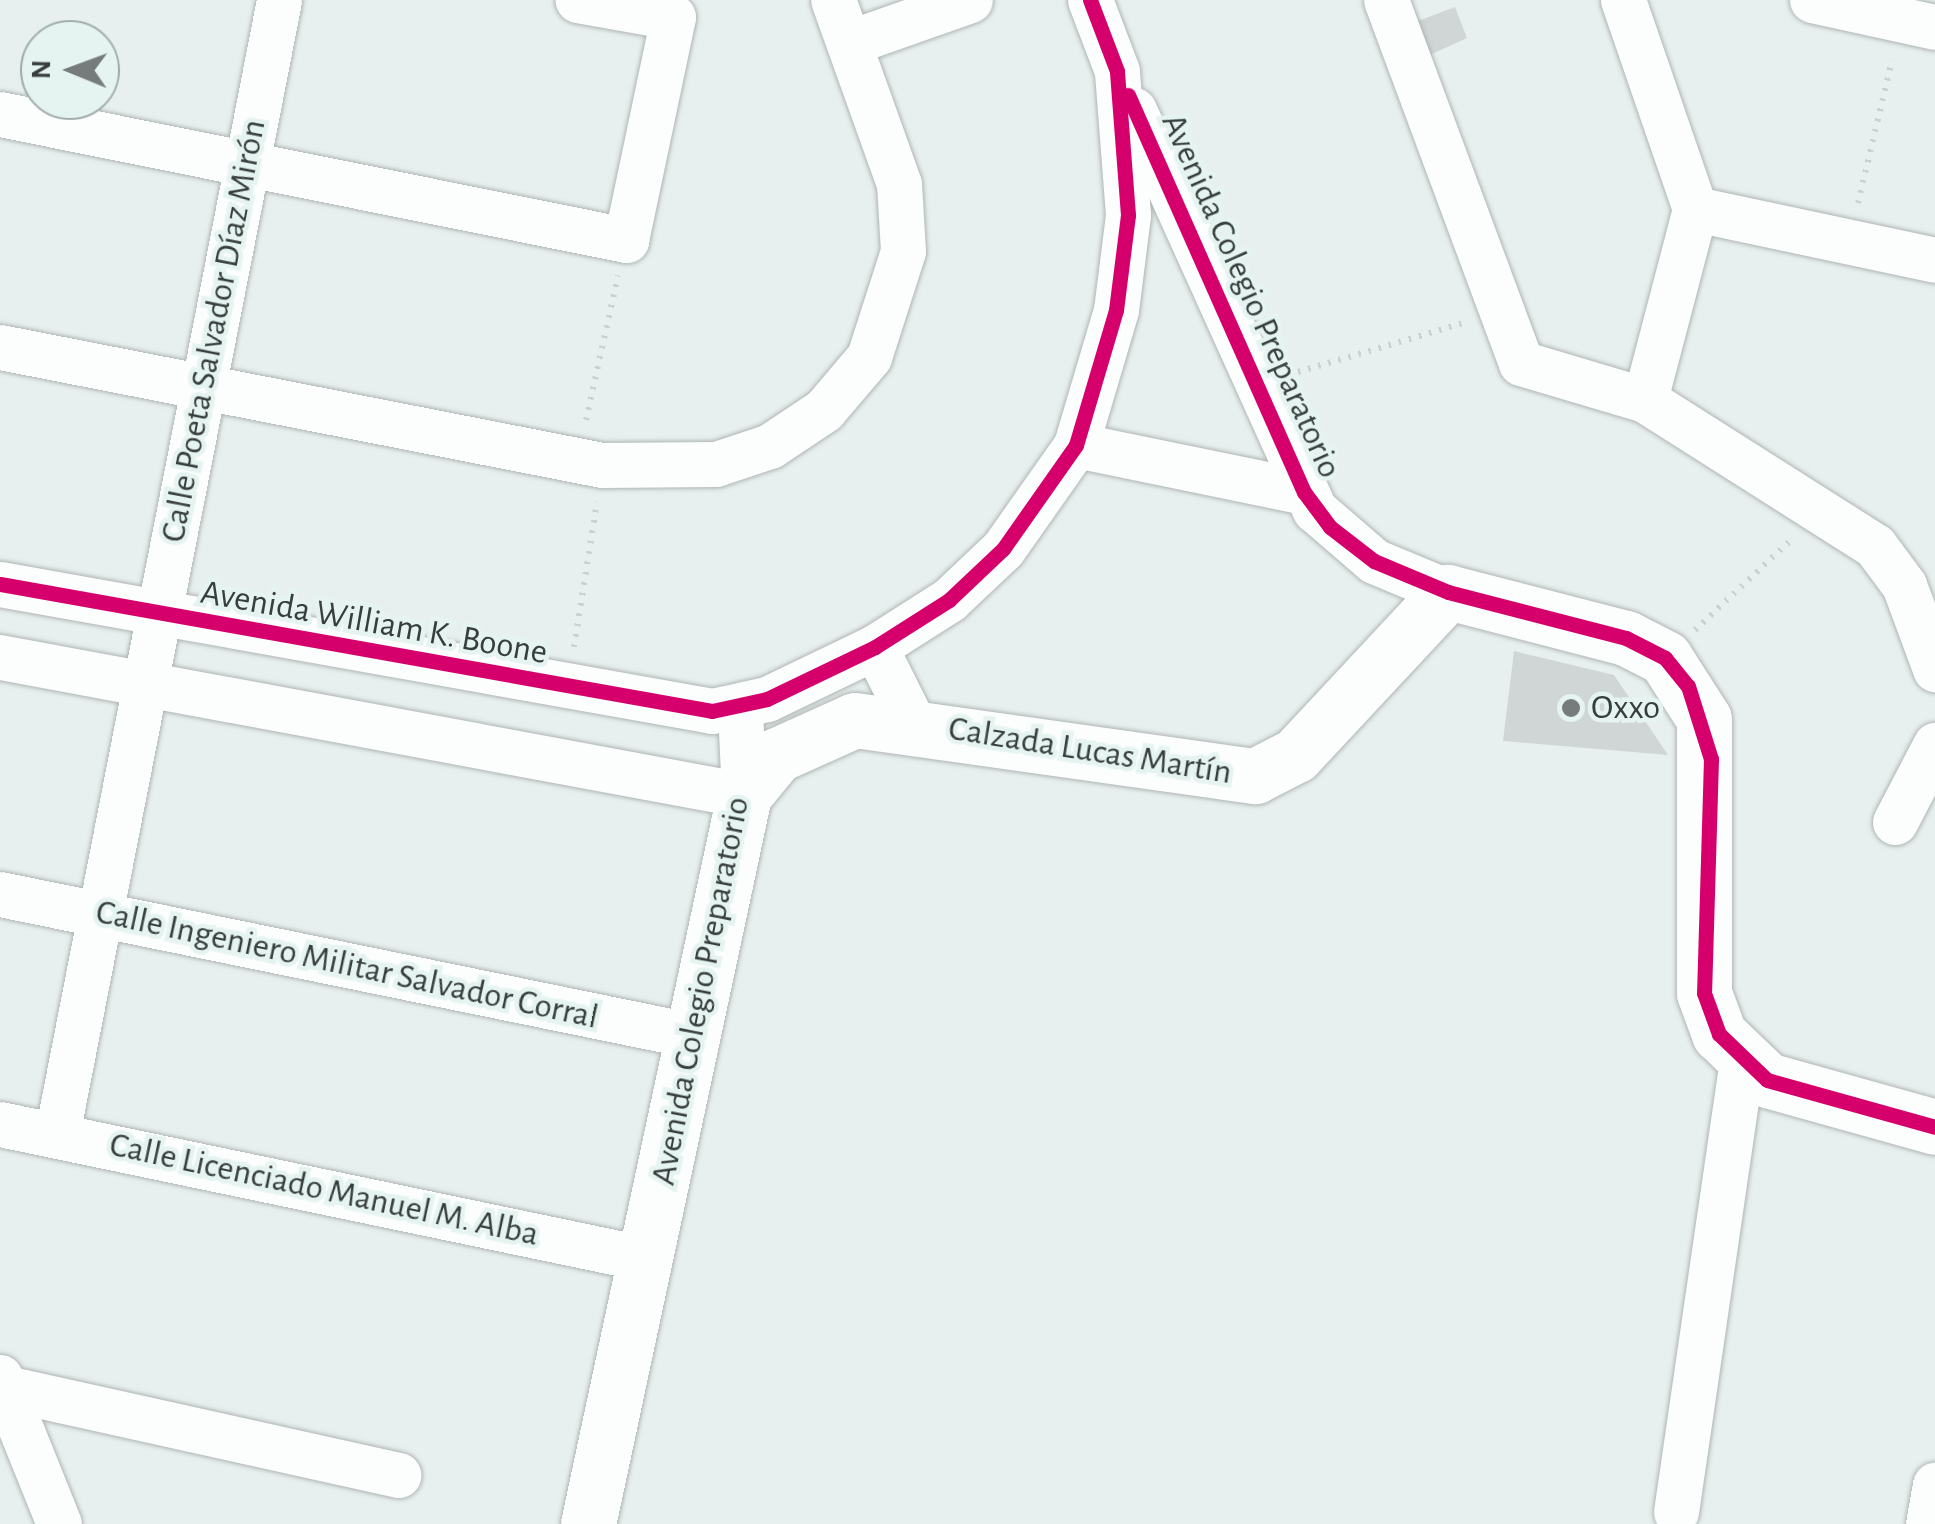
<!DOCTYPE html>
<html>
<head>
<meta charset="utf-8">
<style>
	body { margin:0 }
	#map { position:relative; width:1935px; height:1524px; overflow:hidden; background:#e8f0ef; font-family:"Alegreya Sans",sans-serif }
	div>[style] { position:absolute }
	.building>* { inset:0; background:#cfd6d5 }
	.path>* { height:6px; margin-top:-3px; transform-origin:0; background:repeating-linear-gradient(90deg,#cdd0d0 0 2.5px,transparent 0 10.5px) }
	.roads { filter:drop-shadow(0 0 2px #afb5b4) drop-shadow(0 0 2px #afb5b4) }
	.minor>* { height:45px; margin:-22.5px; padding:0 22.5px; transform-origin:22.5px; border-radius:22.5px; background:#fcfdfd }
	.tertiary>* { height:55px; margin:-27.5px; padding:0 27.5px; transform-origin:27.5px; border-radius:27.5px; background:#fcfdfd }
	.cycleway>* { height:15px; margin:-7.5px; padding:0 7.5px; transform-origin:7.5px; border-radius:7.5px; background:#d6006c }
	.dots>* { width:28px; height:28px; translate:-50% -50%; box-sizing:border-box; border:5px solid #e5f4f1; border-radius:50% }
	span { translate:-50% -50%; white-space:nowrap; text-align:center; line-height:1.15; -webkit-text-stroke:9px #e5f4f1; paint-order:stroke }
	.street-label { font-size:35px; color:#373e3c }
	.poi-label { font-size:35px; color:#373e3c }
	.left { translate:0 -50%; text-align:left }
	.north { position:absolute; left:20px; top:20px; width:100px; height:100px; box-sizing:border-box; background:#e5f4f1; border:2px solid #9faba9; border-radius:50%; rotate:271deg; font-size:28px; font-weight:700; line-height:40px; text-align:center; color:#373e3c }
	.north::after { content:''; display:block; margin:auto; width:35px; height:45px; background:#757c7b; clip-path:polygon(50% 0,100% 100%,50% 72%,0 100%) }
</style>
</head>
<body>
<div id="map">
	<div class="building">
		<div style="clip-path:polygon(1455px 7px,1467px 38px,1412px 63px,1402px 27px)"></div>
		<div style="clip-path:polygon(1514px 651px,1614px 675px,1668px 755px,1503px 741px)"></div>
	</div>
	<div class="path">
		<div style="left:1858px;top:203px;width:147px;rotate:-76.6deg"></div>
		<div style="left:1298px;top:372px;width:172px;rotate:-16.5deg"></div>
		<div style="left:586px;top:420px;width:148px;rotate:-77.5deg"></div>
		<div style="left:1695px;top:630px;width:133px;rotate:-43.2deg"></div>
		<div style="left:574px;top:647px;width:147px;rotate:-81deg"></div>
	</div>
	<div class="roads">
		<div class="minor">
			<div style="left:1386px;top:0;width:387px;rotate:69.6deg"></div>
			<div style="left:1521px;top:363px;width:129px;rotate:16.6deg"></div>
			<div style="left:1645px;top:400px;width:272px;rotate:32.4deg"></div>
			<div style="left:1875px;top:546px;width:49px;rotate:53.4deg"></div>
			<div style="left:1904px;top:585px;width:90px;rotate:69.7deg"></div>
			<div style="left:1623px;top:0;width:221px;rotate:71deg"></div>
			<div style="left:1695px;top:209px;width:197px;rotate:104.7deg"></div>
			<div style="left:1812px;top:0;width:126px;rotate:12.4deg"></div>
			<div style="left:851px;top:42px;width:126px;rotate:-19.4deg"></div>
			<div style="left:1134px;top:110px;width:439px;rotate:65.7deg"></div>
			<div style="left:1315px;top:510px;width:78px;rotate:40.8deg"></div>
			<div style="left:1374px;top:561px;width:80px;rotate:22.7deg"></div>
			<div style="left:0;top:114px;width:639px;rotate:11.38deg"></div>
			<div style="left:626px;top:240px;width:228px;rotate:-78.1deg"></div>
			<div style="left:673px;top:17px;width:97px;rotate:-169.9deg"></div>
			<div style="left:1695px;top:209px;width:245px;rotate:12deg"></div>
			<div style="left:0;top:347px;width:613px;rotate:11.09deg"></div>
			<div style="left:602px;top:465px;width:114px;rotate:-0.5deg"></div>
			<div style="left:716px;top:464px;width:57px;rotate:-18.4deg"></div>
			<div style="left:770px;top:446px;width:65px;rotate:-33.7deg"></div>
			<div style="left:824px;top:410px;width:70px;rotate:-49.7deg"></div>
			<div style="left:869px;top:357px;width:111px;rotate:-72.2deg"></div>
			<div style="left:903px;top:251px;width:67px;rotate:-93.4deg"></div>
			<div style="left:899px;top:184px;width:195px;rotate:-109.7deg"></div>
			<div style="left:1076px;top:445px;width:233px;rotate:11.6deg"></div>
			<div style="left:0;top:584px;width:723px;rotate:10.11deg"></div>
			<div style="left:712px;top:711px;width:56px;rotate:-12.3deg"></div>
			<div style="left:767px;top:699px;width:120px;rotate:-25.7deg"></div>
			<div style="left:875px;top:647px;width:88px;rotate:-32.4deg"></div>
			<div style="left:949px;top:600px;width:74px;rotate:-43.4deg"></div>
			<div style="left:1003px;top:549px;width:127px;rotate:-54.9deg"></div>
			<div style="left:1076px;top:445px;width:141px;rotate:-73.5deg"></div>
			<div style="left:1116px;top:310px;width:96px;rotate:-82.8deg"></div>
			<div style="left:1128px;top:215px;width:144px;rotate:-94.4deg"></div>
			<div style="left:1117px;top:71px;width:76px;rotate:-110.8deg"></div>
			<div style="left:875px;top:647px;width:83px;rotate:63.4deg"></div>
			<div style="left:0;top:657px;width:757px;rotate:10.51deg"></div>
			<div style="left:744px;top:795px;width:86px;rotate:-92.7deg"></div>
			<div style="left:1895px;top:822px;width:87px;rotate:-62.5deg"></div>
			<div style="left:0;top:894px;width:708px;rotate:11.56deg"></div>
			<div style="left:0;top:1124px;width:661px;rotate:11.79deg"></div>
			<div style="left:57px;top:1134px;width:1156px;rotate:-78.92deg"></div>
			<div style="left:0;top:1377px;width:158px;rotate:68.1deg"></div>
			<div style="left:6px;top:1388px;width:402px;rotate:12.5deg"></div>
			<div style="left:1676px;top:1512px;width:455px;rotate:-81.7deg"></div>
			<div style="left:1928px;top:1524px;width:40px;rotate:-80deg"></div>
		</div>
		<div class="tertiary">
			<div style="left:588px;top:1524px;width:746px;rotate:-77.92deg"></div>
			<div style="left:744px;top:795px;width:52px;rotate:-50.5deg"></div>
			<div style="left:777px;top:755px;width:85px;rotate:-24.2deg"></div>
			<div style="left:855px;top:720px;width:404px;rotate:8deg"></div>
			<div style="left:1255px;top:776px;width:46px;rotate:-27.1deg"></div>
			<div style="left:1296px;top:755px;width:223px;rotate:-47deg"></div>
			<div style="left:1448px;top:592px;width:184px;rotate:14.5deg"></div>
			<div style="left:1626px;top:638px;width:44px;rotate:27.1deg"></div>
			<div style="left:1665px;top:658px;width:72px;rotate:57.4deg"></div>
			<div style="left:1704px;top:719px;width:274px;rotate:90deg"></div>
			<div style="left:1704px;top:993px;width:44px;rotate:69.9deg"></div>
			<div style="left:1719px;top:1034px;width:66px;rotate:43.8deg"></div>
			<div style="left:1767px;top:1080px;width:174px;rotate:15.6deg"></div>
		</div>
	</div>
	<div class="cycleway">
		<div style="left:1128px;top:95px;width:434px;rotate:66.1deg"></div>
		<div style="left:1304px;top:492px;width:44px;rotate:53.4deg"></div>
		<div style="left:1330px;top:527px;width:56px;rotate:37.7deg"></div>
		<div style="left:1374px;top:561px;width:80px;rotate:22.7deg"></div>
		<div style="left:1448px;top:592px;width:184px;rotate:14.5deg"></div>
		<div style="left:1626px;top:638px;width:44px;rotate:27.1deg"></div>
		<div style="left:1665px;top:658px;width:36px;rotate:51deg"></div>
		<div style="left:1688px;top:686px;width:77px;rotate:72.5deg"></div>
		<div style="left:1711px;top:759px;width:234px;rotate:91.7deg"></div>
		<div style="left:1704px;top:993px;width:44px;rotate:69.9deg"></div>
		<div style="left:1719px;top:1034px;width:66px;rotate:43.8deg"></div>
		<div style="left:1767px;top:1080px;width:174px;rotate:15.6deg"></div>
		<div style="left:0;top:584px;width:723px;rotate:10.11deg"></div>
		<div style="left:712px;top:711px;width:56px;rotate:-12.3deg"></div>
		<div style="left:767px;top:699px;width:120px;rotate:-25.7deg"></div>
		<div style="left:875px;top:647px;width:88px;rotate:-32.4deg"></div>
		<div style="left:949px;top:600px;width:74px;rotate:-43.4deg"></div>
		<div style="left:1003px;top:549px;width:127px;rotate:-54.9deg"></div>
		<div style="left:1076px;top:445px;width:141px;rotate:-73.5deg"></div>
		<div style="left:1116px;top:310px;width:96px;rotate:-82.8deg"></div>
		<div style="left:1128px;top:215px;width:144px;rotate:-94.4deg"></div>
		<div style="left:1117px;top:71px;width:76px;rotate:-110.8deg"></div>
	</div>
	<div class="dots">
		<div style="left:1571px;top:708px;background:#757c7b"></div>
	</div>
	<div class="street-label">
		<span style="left:1251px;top:296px;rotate:66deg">Avenida Colegio Preparatorio</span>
		<span style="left:214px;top:331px;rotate:-79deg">Calle Poeta Salvador Díaz Mirón</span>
		<span style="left:374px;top:623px;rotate:10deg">Avenida William K. Boone</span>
		<span style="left:1090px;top:751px;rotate:9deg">Calzada Lucas Martín</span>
		<span style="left:347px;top:965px;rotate:12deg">Calle Ingeniero Militar Salvador Corral</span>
		<span style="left:701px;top:991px;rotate:-79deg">Avenida Colegio Preparatorio</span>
		<span style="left:324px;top:1190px;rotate:12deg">Calle Licenciado Manuel M. Alba</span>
	</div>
	<div class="poi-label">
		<span class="left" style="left:1591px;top:708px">Oxxo</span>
	</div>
	<div class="north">N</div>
</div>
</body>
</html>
